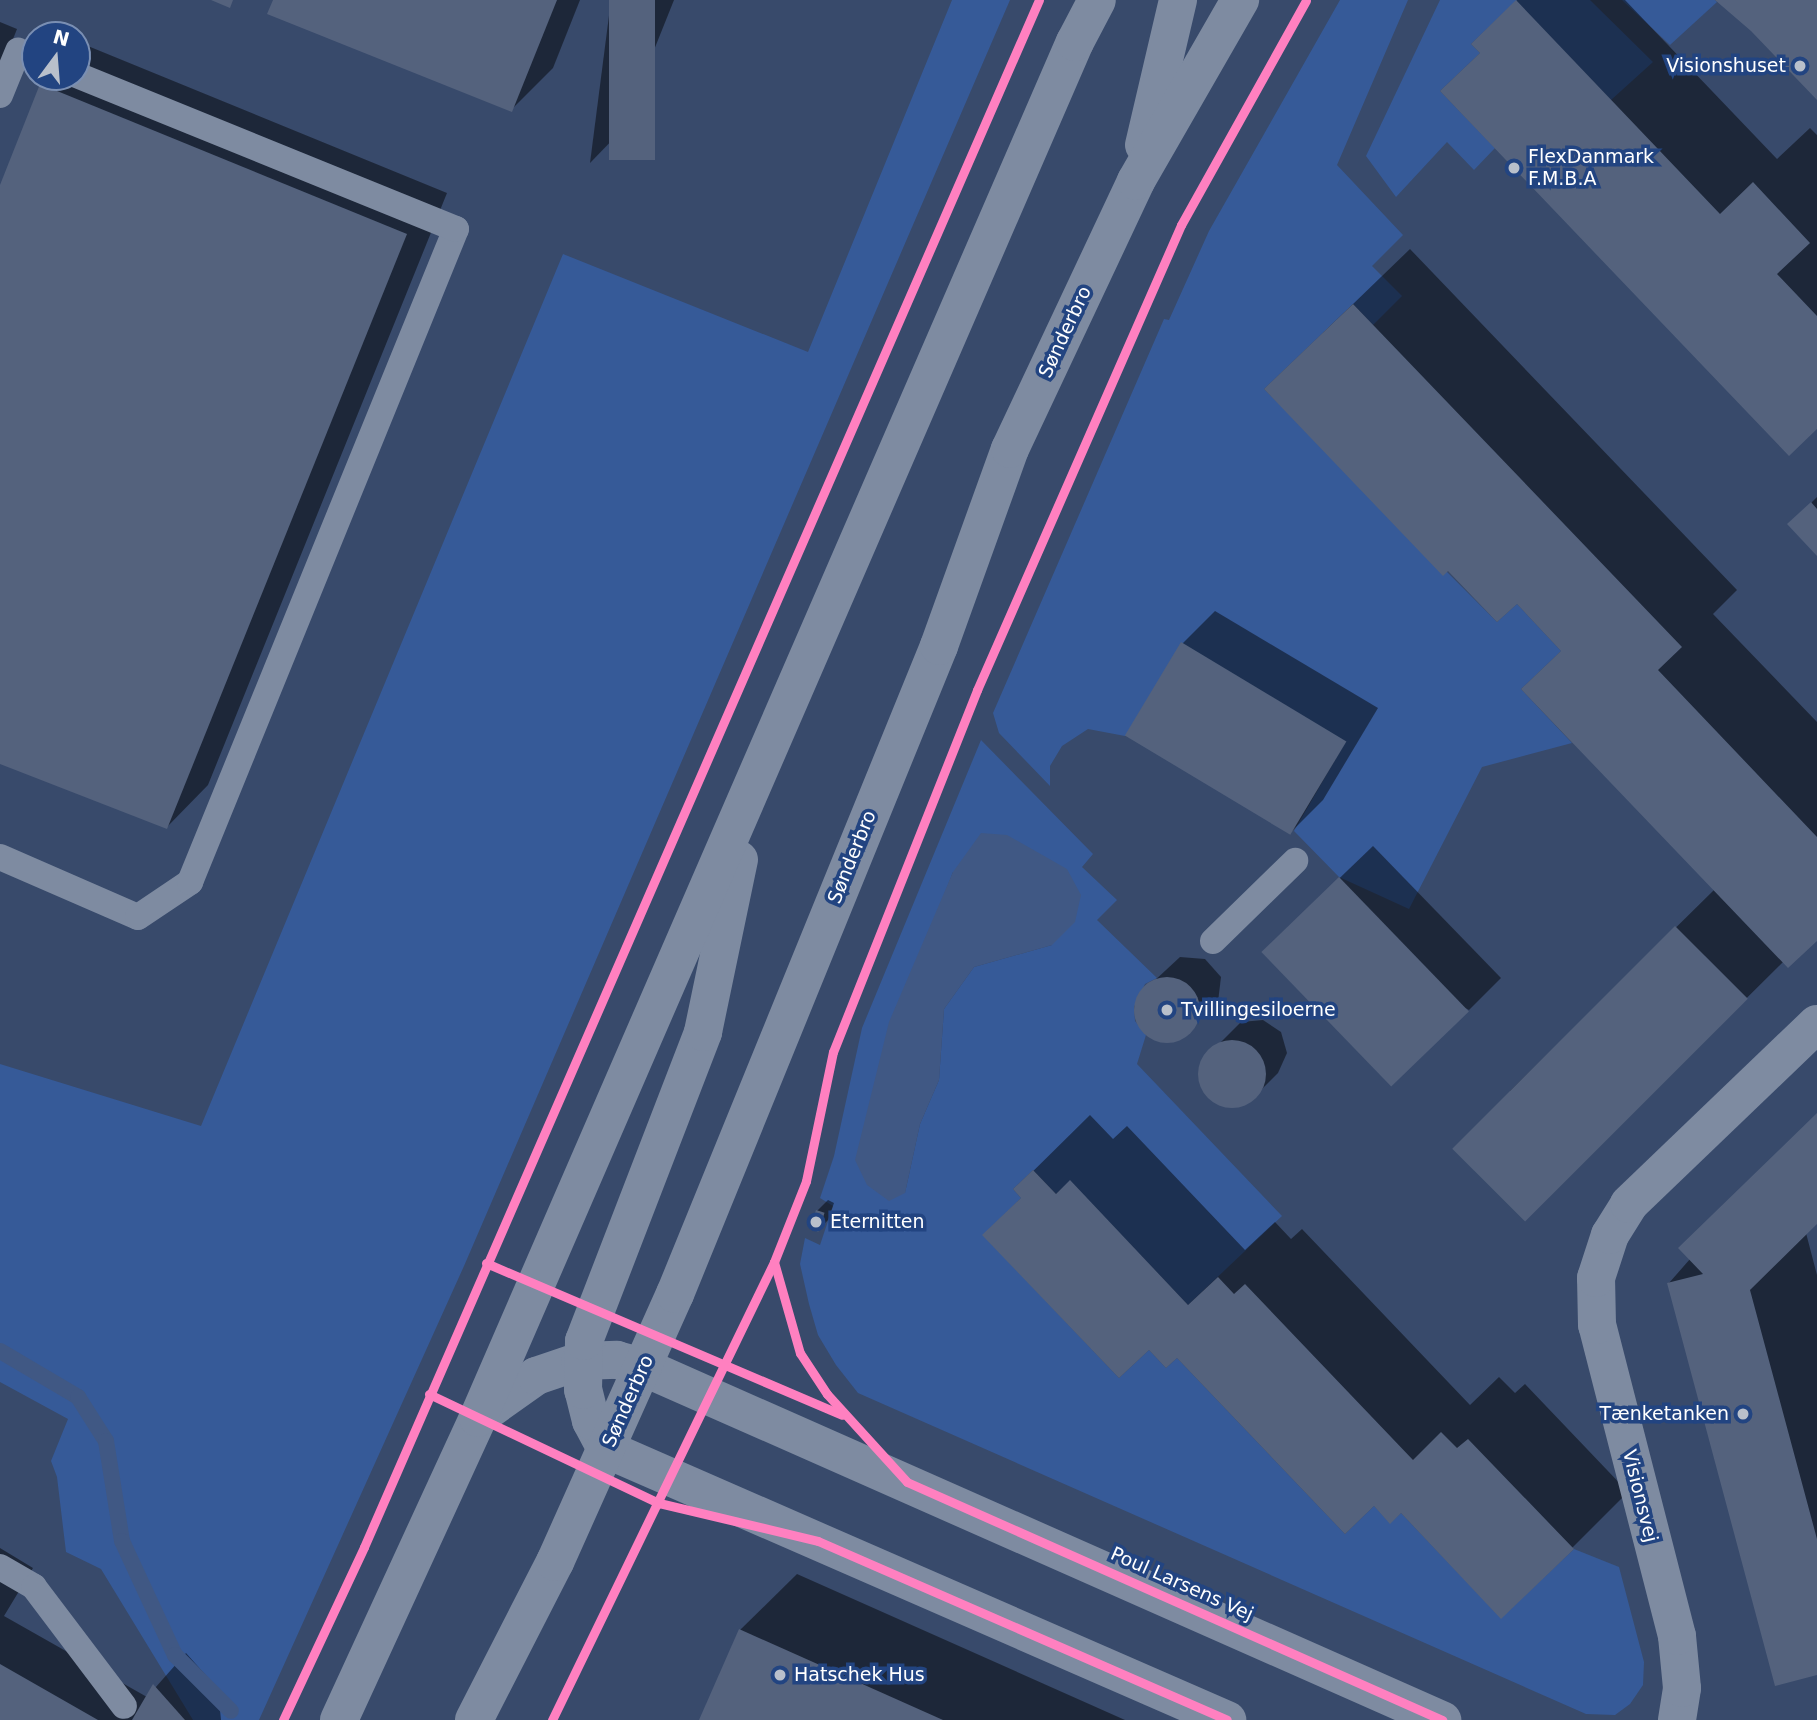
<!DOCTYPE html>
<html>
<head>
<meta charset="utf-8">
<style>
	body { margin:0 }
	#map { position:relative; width:1817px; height:1720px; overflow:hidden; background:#384a6b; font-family:"DejaVu Sans",sans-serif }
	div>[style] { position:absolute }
	.green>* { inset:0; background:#365a98 }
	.water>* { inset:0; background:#405884 }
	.shadow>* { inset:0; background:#0007 }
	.stream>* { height:16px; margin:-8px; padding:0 8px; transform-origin:8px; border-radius:8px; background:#405884 }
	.building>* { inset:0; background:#54627d; transform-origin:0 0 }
	.round { border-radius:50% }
	.service>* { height:26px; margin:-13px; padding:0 13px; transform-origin:13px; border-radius:13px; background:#7e8ba1 }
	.minor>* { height:38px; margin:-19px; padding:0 19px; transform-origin:19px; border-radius:19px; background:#7e8ba1 }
	.tertiary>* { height:38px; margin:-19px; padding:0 19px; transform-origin:19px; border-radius:19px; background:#7e8ba1 }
	.cycleway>* { height:9px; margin:-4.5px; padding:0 4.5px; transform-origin:4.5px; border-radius:4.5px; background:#ff80c0 }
	.dots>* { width:19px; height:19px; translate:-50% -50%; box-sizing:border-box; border:4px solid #224481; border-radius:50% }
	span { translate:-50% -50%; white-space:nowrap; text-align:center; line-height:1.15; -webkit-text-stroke:7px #224481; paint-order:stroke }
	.poi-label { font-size:19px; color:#fff }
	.right { translate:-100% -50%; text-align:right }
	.left { translate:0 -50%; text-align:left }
	.street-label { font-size:19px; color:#fff }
	.north { position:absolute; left:21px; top:21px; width:70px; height:70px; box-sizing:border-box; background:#224481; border:2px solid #7a8fb3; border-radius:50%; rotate:16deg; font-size:19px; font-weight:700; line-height:28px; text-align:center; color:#fff }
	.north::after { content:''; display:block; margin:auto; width:24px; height:32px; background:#b9c0cb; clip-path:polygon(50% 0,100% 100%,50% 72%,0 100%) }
</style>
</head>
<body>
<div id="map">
	<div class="green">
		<div style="clip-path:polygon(952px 0,1010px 0,464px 1266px,259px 1720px,193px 1720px,101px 1569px,66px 1552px,57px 1477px,51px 1461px,68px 1419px,0 1382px,0 1064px,201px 1126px,563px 254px,808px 352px)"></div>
		<div style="clip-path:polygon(1340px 0,1408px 0,1337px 165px,1403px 235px,1372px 266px,1402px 296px,1373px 325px,1353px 304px,1264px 389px,1497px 622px,1517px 604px,1561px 651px,1521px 689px,1572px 743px,1482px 767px,1409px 909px,1339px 877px,1294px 831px,1346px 741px,1125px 736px,1088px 729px,1062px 746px,1050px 766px,1050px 786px,999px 733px,993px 713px,1164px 319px,1169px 320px,1209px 231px)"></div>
		<div style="clip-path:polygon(1440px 0,1590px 0,1653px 62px,1611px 100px,1516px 1px,1471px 44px,1480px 53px,1440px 91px,1495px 148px,1474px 170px,1447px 142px,1396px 197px,1366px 156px)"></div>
		<div style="clip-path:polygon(1622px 0,1715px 0,1717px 2px,1670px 45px)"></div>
		<div style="clip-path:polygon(evenodd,981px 740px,1093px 854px,1082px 867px,1117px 900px,1097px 920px,1157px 978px,1145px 984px,1134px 1007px,1135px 1021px,1146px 1035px,1137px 1064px,1282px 1216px,1188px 1305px,1070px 1181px,1056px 1194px,1033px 1170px,1013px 1189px,1021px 1198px,983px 1235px,1119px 1378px,1149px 1350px,1166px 1368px,1177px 1358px,1345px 1534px,1374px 1506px,1390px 1523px,1401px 1513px,1501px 1618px,1574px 1549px,1619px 1567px,1644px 1662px,1643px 1685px,1630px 1704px,1615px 1715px,1586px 1714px,858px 1393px,836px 1365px,818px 1335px,809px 1304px,800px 1264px,805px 1238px,820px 1245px,833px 1206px,820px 1198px,834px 1156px,862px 1028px,981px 740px,953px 872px,1052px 945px,974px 967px,944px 1009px,939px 1080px,920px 1124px,905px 1193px,932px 926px,953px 872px)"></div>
	</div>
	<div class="water">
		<div style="clip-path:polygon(981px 833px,1007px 835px,1067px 869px,1081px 895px,1075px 922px,1052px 945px,974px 967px,944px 1009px,939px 1080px,920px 1124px,905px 1193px,889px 1201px,867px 1185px,855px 1160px,889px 1022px,953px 872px)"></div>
	</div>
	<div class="shadow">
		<div style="clip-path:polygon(275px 0,580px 0,553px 68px,511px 110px)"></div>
		<div style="clip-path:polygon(611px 0,674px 0,622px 130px,590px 163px)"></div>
		<div style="clip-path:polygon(1517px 0,1625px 0,1777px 159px,1810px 128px,1817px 135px,1817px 426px,1473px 44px)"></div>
		<div style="clip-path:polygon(0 22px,17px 29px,0 72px)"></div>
		<div style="clip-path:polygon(83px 44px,447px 193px,208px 785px,167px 827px,0 762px,0 189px,42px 85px,50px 77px,77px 77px,77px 50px)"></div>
		<div style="clip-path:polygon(1410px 249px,1737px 590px,1713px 614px,1817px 722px,1817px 938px,1784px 961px,1525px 1218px,1510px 1091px,1715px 889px,1563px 650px,1323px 333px)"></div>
		<div style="clip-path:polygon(1817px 497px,1817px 553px,1790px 524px)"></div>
		<div style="clip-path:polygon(1215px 611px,1378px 708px,1323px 800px,1291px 832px,1182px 644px)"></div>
		<div style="clip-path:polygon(1373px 846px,1501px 978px,1469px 1010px,1296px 920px)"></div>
		<div style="clip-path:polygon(1180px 957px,1205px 959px,1221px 977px,1218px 1002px,1177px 1040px,1152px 1038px,1137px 1020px,1139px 995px)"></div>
		<div style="clip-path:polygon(1263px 1020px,1281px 1032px,1287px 1053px,1278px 1073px,1255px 1096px,1235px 1105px,1214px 1100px,1201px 1082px,1202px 1061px,1241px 1022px)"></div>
		<div style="clip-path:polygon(1817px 1114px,1817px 1222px,1806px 1233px,1817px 1275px,1817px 1673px,1669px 1283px)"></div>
		<div style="clip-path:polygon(1090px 1115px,1113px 1139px,1127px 1126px,1245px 1250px,1275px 1222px,1291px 1239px,1302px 1229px,1470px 1405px,1499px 1377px,1515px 1393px,1525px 1384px,1628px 1492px,1572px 1548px,1374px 1504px,1015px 1189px)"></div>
		<div style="clip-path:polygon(828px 1200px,834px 1203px,828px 1220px,818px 1231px,817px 1211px)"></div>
		<div style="clip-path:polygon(0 1548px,33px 1568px,4px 1616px,147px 1697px,186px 1653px,218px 1689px,221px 1720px,0 1720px)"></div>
		<div style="clip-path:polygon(797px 1574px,1125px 1720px,701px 1720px,740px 1630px)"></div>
	</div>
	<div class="stream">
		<div style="left:0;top:1351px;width:91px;rotate:30.5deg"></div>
		<div style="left:78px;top:1397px;width:52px;rotate:57.5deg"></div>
		<div style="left:106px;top:1441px;width:101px;rotate:80.9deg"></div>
		<div style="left:122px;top:1541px;width:126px;rotate:65.1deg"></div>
		<div style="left:175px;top:1655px;width:79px;rotate:45deg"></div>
	</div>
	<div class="building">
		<div style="clip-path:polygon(211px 0,233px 0,230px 8px)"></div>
		<div style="clip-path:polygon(273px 0,557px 0,512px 112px,267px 14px)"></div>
		<div style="left:609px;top:0;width:46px;height:160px"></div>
		<div style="clip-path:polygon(1516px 0,1720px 214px,1753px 182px,1810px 243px,1777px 274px,1817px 316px,1817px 429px,1789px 456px,1440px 91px,1480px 53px,1471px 44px)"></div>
		<div style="clip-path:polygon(1715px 0,1817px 0,1817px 100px,1751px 31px)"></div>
		<div style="clip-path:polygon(40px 84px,407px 234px,167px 829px,0 764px,0 185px)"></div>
		<div style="clip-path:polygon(1353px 304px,1682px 647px,1658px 670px,1817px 837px,1817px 941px,1788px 968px,1521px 689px,1561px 651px,1517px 604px,1497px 622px,1448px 571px,1443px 576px,1264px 389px)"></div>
		<div style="clip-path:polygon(1811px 502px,1817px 509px,1817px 556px,1787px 524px)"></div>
		<div style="left:1181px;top:642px;width:193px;height:109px;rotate:31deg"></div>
		<div style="left:1339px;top:877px;width:187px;height:108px;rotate:46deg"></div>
		<div style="left:1675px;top:926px;width:103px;height:315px;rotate:45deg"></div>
		<div class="round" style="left:1134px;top:977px;width:66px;height:66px"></div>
		<div class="round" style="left:1198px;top:1040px;width:68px;height:68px"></div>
		<div style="clip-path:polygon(1817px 1113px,1817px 1224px,1750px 1290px,1817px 1539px,1817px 1675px,1775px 1686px,1667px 1283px,1703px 1274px,1678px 1248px)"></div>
		<div style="clip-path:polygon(1033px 1170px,1056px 1194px,1070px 1180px,1188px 1305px,1218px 1277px,1234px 1294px,1245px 1284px,1413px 1460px,1441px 1432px,1457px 1448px,1468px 1439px,1574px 1549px,1501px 1619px,1401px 1513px,1390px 1524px,1374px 1506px,1345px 1534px,1177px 1358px,1166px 1368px,1149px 1350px,1119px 1378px,982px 1235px,1021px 1198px,1013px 1189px)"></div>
		<div style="left:816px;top:1210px;width:9px;height:20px;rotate:18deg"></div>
		<div style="clip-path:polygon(739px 1629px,943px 1720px,699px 1720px)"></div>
		<div style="clip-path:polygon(0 1664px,98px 1720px,0 1720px)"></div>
		<div style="clip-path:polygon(153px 1684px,185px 1720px,132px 1720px)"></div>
	</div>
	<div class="service">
		<div style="left:0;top:95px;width:48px;rotate:-67.8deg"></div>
		<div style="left:0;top:857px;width:150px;rotate:23.5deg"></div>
		<div style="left:138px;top:917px;width:63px;rotate:-33.9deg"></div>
		<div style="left:190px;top:882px;width:705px;rotate:-67.84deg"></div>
		<div style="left:456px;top:229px;width:409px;rotate:-157.9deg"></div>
		<div style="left:1213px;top:941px;width:115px;rotate:-44.3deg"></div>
		<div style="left:0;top:1567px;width:39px;rotate:30deg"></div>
		<div style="left:34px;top:1587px;width:149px;rotate:52.9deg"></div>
	</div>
	<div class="minor">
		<div style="left:643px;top:1367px;width:874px;rotate:23.84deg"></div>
		<div style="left:606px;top:1449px;width:678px;rotate:23.58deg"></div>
		<div style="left:1677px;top:1720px;width:32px;rotate:-81deg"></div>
		<div style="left:1682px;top:1688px;width:52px;rotate:-95.5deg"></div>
		<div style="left:1677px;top:1636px;width:321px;rotate:-104.4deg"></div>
		<div style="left:1597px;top:1325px;width:47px;rotate:-91.2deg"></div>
		<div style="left:1596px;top:1278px;width:45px;rotate:-72deg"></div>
		<div style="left:1610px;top:1235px;width:36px;rotate:-58deg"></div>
		<div style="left:1629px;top:1204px;width:260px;rotate:-43.8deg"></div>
	</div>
	<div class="tertiary">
		<div style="left:1144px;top:145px;width:149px;rotate:-76.8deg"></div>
		<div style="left:480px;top:1416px;width:69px;rotate:-35.5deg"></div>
		<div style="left:536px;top:1376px;width:46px;rotate:-18.8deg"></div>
		<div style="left:580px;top:1361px;width:37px;rotate:-2deg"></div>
		<div style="left:617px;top:1360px;width:27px;rotate:15deg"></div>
		<div style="left:606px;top:1449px;width:32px;rotate:-118deg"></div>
		<div style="left:591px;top:1421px;width:32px;rotate:-104deg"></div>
		<div style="left:583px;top:1390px;width:49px;rotate:-88.8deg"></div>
		<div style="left:584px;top:1341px;width:331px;rotate:-68.9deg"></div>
		<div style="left:703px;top:1032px;width:176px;rotate:-78.2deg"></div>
		<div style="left:339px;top:1720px;width:332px;rotate:-65.3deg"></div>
		<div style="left:478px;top:1418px;width:1500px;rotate:-66.55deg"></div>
		<div style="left:1075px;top:42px;width:47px;rotate:-62.4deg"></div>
		<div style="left:474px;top:1720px;width:178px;rotate:-62.9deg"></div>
		<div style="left:555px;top:1562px;width:294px;rotate:-65.9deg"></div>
		<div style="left:675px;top:1294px;width:700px;rotate:-67.83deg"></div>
		<div style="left:939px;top:646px;width:209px;rotate:-70.2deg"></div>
		<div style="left:1010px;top:449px;width:296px;rotate:-64.8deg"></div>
		<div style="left:1136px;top:181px;width:209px;rotate:-60.1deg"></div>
	</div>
	<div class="cycleway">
		<div style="left:774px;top:1262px;width:95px;rotate:74.1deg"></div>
		<div style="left:800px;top:1353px;width:49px;rotate:56.6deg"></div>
		<div style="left:827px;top:1394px;width:119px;rotate:47.7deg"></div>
		<div style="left:907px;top:1482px;width:586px;rotate:23.98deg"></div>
		<div style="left:486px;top:1263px;width:387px;rotate:23.1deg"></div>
		<div style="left:429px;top:1394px;width:255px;rotate:25.4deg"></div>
		<div style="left:659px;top:1503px;width:163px;rotate:13.4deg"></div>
		<div style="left:818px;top:1541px;width:446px;rotate:23.6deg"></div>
		<div style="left:283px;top:1720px;width:191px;rotate:-64.9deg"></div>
		<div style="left:364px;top:1547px;width:1688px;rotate:-66.43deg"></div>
		<div style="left:552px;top:1720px;width:509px;rotate:-64.14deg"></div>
		<div style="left:774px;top:1262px;width:87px;rotate:-68.4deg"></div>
		<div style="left:806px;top:1181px;width:132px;rotate:-78.2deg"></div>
		<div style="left:833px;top:1052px;width:390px;rotate:-68.3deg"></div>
		<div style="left:977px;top:690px;width:508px;rotate:-66.31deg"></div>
		<div style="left:1181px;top:225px;width:257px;rotate:-60.9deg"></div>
	</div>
	<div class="dots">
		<div style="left:1800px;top:66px;background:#b9c0cb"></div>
		<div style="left:1514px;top:168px;background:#b9c0cb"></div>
		<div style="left:1167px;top:1010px;background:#b9c0cb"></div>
		<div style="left:816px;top:1222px;background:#b9c0cb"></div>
		<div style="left:1743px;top:1414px;background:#b9c0cb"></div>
		<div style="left:780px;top:1675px;background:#b9c0cb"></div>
	</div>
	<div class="poi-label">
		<span class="right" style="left:1786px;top:66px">Visionshuset</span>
		<span class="left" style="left:1528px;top:168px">FlexDanmark<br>F.M.B.A</span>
		<span class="left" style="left:1181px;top:1010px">Tvillingesiloerne</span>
		<span class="left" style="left:830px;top:1222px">Eternitten</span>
		<span class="right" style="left:1729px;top:1414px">Tænketanken</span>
		<span class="left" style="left:794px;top:1675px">Hatschek Hus</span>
	</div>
	<div class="street-label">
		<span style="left:1065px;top:332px;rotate:-65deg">Sønderbro</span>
		<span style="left:852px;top:857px;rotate:-68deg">Sønderbro</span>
		<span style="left:628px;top:1401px;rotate:-66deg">Sønderbro</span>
		<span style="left:1640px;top:1496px;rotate:76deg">Visionsvej</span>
		<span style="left:1182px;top:1584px;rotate:24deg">Poul Larsens Vej</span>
	</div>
	<div class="north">N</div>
</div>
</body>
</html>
